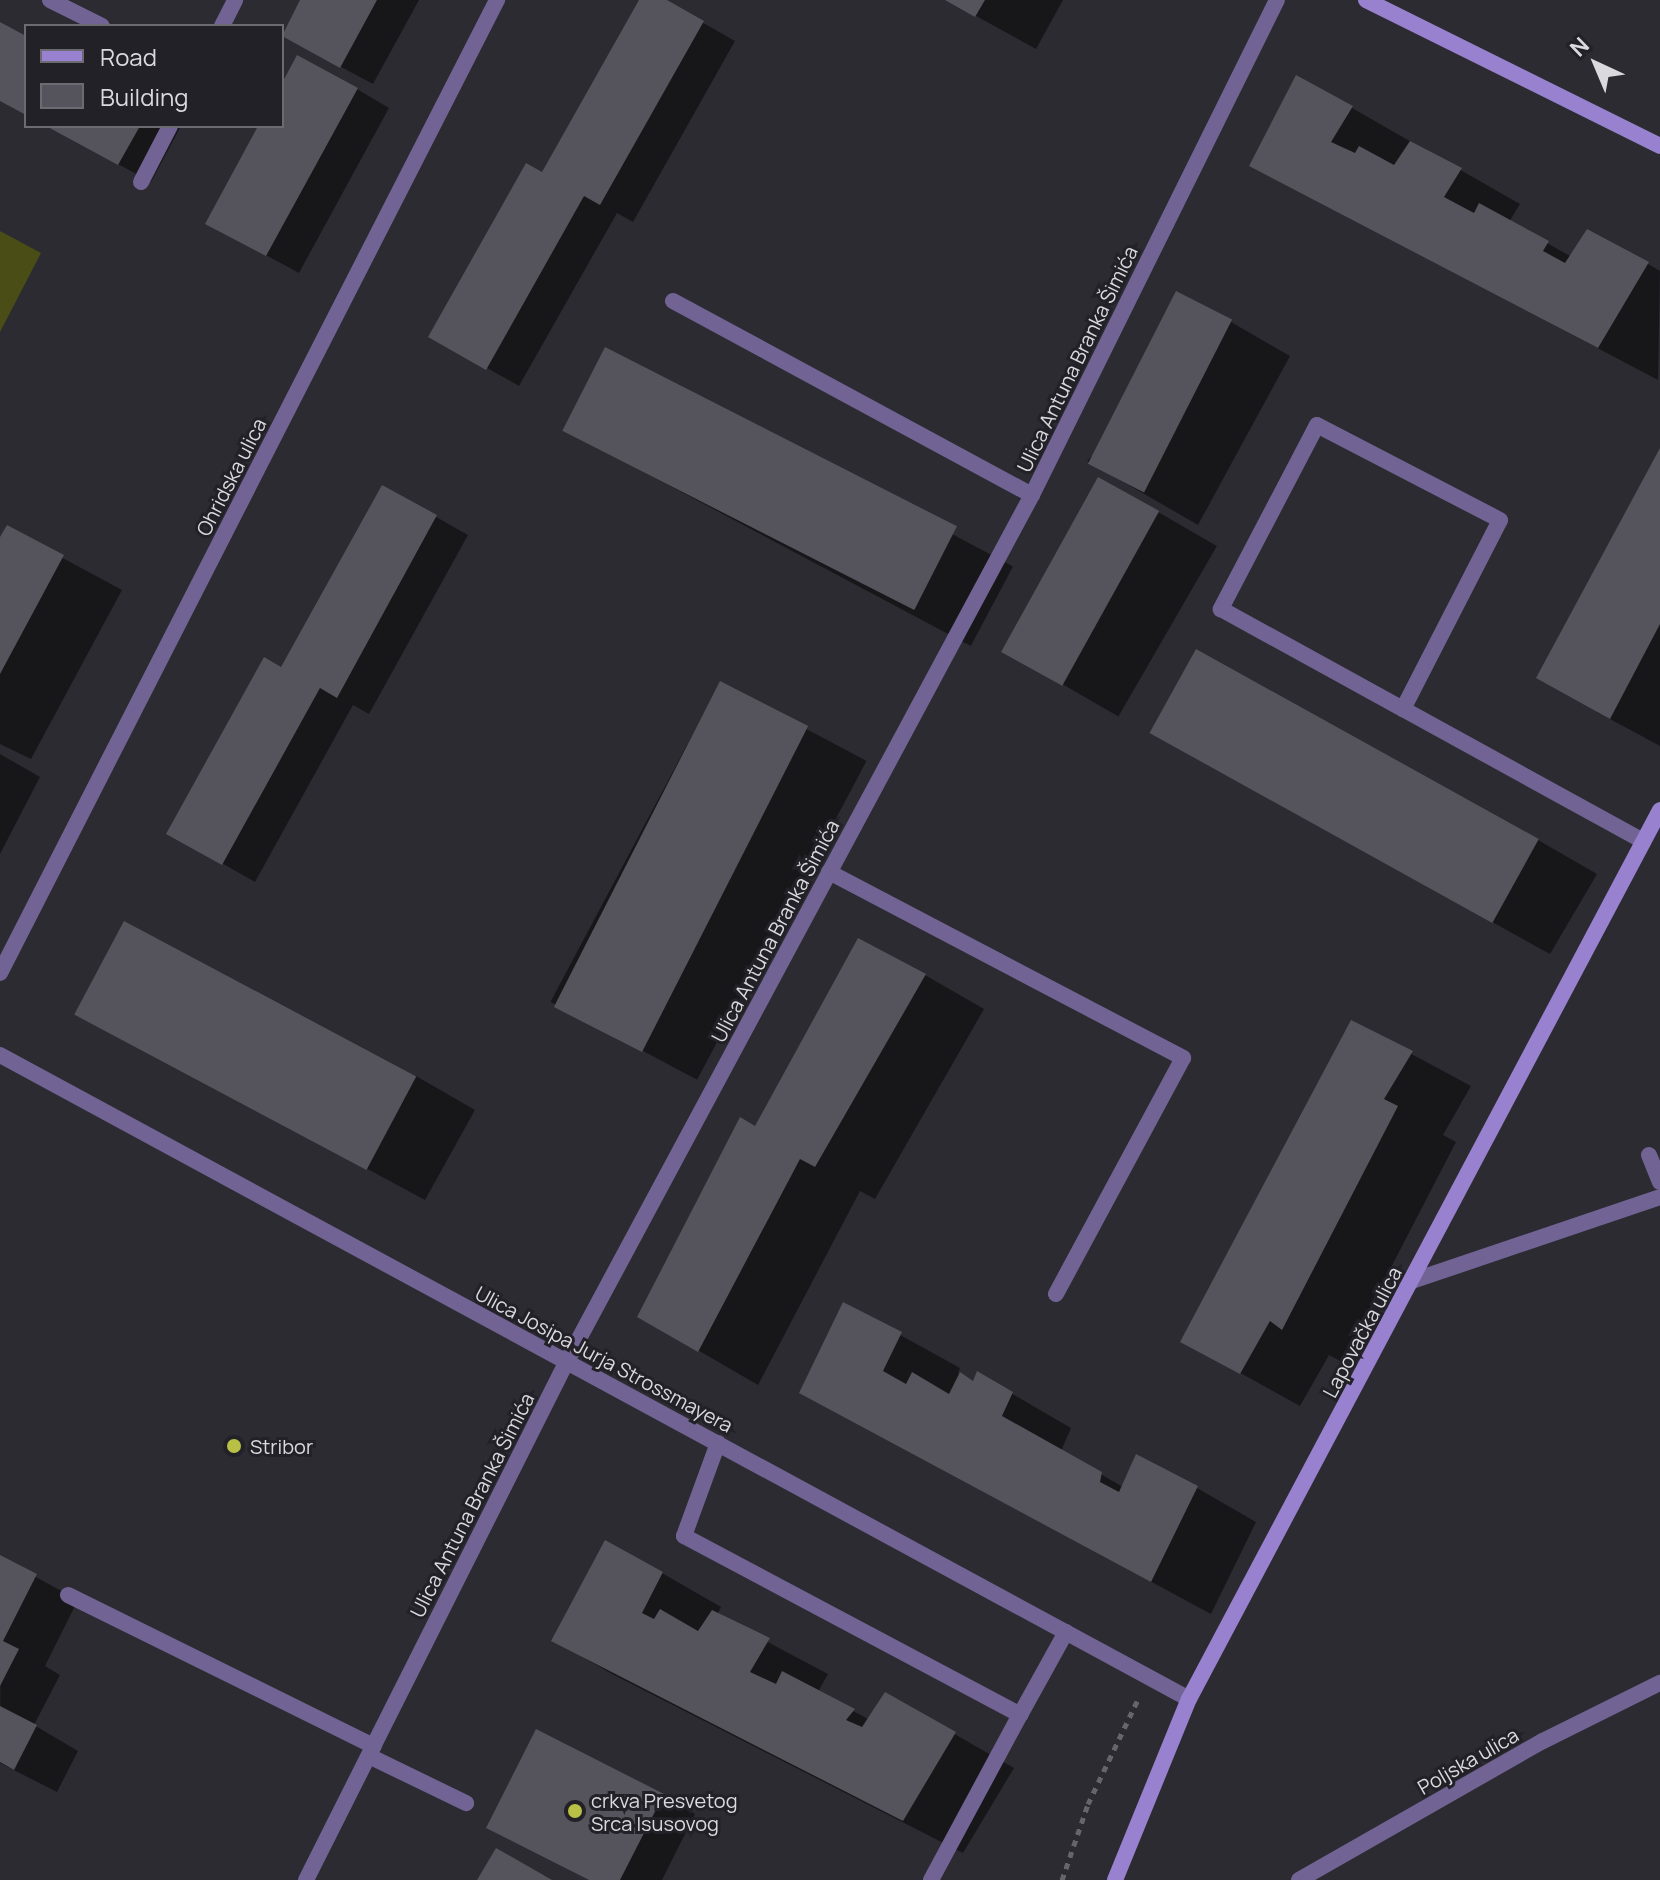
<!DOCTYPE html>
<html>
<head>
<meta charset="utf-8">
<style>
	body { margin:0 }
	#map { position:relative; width:1660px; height:1880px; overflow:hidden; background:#2c2b32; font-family:Manrope,sans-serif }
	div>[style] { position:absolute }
	.green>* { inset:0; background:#4a4d16 }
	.shadow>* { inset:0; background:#0007; transform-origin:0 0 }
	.building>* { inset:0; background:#55535b; transform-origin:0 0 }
	.path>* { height:5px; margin-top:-2.5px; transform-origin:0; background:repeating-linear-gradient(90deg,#66656b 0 6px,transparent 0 12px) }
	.lane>* { height:16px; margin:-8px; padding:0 8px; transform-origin:8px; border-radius:8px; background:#716494 }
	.street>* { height:16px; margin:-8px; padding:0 8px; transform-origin:8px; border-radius:8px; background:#716494 }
	.secondary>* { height:16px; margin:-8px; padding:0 8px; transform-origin:8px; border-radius:8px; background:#9882cf }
	.dots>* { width:22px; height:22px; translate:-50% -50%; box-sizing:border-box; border:4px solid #232128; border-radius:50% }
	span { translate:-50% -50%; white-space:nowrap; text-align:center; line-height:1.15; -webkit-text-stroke:6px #232128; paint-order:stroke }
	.street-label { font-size:20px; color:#dad9de }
	.poi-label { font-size:20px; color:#dad9de }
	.left { translate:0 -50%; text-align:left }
	.legend { position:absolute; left:24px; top:24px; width:260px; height:104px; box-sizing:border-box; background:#232128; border:2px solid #6c6b71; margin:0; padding:10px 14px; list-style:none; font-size:24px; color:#dad9de }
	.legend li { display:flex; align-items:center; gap:16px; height:40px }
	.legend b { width:40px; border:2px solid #6c6b71 }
	.north { position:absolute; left:1556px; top:24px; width:80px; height:80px; -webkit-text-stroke:6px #232128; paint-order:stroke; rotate:316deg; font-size:22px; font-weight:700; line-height:32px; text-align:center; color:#dad9de }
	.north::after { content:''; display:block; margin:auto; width:28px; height:36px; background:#dad9de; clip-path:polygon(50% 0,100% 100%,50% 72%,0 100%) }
</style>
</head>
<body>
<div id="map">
	<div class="green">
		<div style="clip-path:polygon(0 231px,41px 253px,0 332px)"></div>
	</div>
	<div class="shadow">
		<div style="clip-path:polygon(303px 0,419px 0,373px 84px,315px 53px)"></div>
		<div style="clip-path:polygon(641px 0,663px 0,735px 41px,633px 222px,617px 213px,519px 386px,431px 336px,543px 175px)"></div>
		<div style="clip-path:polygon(947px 0,1063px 0,1036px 49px)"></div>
		<div style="clip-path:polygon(282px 87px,357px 89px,389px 108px,299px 273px,240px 241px,261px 126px,282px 126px)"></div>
		<div style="clip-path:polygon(1352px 108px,1520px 204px,1509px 222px,1572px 257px,1648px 264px,1660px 271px,1658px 380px,1252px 166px)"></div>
		<div style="clip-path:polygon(48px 126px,181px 126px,151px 182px)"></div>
		<div style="clip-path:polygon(1231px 322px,1290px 356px,1198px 525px,1087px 461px)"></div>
		<div style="left:606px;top:350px;width:461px;height:90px;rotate:28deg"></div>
		<div style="clip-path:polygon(1660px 452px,1660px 746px,1597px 712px)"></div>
		<div style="clip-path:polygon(383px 487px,468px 535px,369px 714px,353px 705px,255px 882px,169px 833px,282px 670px)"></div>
		<div style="left:1158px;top:512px;width:68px;height:197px;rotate:30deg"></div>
		<div style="clip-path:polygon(7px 528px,122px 590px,31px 759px,0 744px,0 541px)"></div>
		<div style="left:720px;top:683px;width:166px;height:361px;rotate:28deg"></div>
		<div style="clip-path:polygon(0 754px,40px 777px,0 854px)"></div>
		<div style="clip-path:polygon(1208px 765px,1538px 840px,1597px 874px,1550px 954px)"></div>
		<div style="clip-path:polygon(925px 975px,984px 1009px,875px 1199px,860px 1191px,758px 1385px,639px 1316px)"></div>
		<div style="clip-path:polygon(77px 1013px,416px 1076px,475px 1110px,425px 1200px)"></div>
		<div style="clip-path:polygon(1352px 1022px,1471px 1086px,1443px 1135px,1456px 1142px,1342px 1362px,1329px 1355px,1300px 1406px,1182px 1341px)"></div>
		<div style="clip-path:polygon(844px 1304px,960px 1368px,958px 1373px,975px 1383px,978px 1374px,1071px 1428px,1061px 1451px,1123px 1487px,1197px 1488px,1256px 1522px,1211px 1614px,801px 1393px)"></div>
		<div style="clip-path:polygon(1px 1558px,78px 1600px,45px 1666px,60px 1675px,34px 1725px,78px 1751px,57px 1792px,0 1763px)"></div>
		<div style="clip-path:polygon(662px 1573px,721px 1607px,717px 1615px,828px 1674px,818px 1692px,868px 1719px,886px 1695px,1014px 1768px,963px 1853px,612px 1674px,553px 1640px)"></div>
		<div style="clip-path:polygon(663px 1796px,695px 1814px,662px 1880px,589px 1880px,488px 1827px)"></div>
	</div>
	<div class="building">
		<div style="clip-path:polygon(300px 0,377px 0,340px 68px,282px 36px)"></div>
		<div style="clip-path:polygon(639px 0,667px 0,704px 21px,600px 205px,584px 196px,486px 370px,428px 337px,526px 163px,542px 172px)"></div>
		<div style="clip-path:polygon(945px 0,985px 0,975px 17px)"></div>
		<div style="clip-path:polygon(0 22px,26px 36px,26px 115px,0 101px)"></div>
		<div style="clip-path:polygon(297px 55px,358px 88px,266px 256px,205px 224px,258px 126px,282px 126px,282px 83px)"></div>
		<div style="clip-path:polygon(1296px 75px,1353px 106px,1331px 142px,1355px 153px,1359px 146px,1394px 165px,1410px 141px,1462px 168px,1444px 197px,1474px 213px,1479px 203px,1549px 241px,1543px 251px,1565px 263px,1587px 229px,1649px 262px,1598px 348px,1249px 166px)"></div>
		<div style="clip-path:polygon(46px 126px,140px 126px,118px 165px)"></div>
		<div style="left:1176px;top:291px;width:63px;height:194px;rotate:27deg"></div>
		<div style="left:605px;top:347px;width:395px;height:94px;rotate:27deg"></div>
		<div style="clip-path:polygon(1660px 448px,1660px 624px,1610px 719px,1536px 678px)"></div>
		<div style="left:1098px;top:477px;width:70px;height:200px;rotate:29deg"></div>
		<div style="clip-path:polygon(382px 485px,437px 515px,337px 698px,320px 688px,222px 865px,166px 834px,264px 657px,281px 667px)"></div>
		<div style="clip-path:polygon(7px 525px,64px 555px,0 674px,0 537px)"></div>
		<div style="left:1196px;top:649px;width:392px;height:96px;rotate:29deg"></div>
		<div style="left:720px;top:681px;width:99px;height:366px;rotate:27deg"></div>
		<div style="left:124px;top:921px;width:331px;height:106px;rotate:28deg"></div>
		<div style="clip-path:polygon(858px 938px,926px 974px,815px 1167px,800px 1159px,698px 1352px,637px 1317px,740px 1117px,755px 1126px)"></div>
		<div style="clip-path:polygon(1351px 1020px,1413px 1051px,1384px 1099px,1398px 1106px,1282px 1330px,1270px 1321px,1240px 1374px,1180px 1342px)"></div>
		<div style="clip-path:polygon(843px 1302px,902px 1332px,883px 1371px,906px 1384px,912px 1372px,949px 1394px,960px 1372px,973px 1381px,977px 1371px,1013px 1392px,1002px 1416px,1102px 1472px,1100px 1482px,1119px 1492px,1136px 1454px,1198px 1486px,1151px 1582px,799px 1393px)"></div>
		<div style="clip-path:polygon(605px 1540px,663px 1572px,642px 1613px,654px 1619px,660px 1609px,698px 1631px,712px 1610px,770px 1638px,750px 1672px,776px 1684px,782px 1671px,855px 1709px,846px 1720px,862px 1727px,885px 1692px,956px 1732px,903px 1821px,551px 1641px)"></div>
		<div style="clip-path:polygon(0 1555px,37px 1574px,3px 1641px,19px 1649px,0 1686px)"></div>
		<div style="clip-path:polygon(0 1706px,37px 1725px,14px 1770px,0 1762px)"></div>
		<div style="clip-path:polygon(536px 1729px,664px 1794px,620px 1880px,589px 1880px,486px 1828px)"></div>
		<div style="clip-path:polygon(496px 1848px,552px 1880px,477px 1880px)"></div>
	</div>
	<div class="path">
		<div style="left:1062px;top:1880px;width:80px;rotate:-71.1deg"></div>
		<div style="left:1088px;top:1804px;width:116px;rotate:-64.5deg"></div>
	</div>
	<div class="lane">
		<div style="left:1649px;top:1155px;width:29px;rotate:68deg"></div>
		<div style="left:1412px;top:1281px;width:262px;rotate:-18.7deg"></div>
		<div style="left:718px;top:1443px;width:99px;rotate:110.1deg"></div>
		<div style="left:684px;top:1536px;width:381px;rotate:28deg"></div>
		<div style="left:1020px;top:1715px;width:95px;rotate:-61deg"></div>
		<div style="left:68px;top:1595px;width:341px;rotate:26.3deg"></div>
		<div style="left:369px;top:1756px;width:108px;rotate:25.9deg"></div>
		<div style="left:931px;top:1880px;width:187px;rotate:-61.7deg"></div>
	</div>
	<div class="street">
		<div style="left:50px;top:0;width:58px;rotate:26.6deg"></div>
		<div style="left:222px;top:26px;width:29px;rotate:-63deg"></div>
		<div style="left:141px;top:182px;width:63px;rotate:-62.6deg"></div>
		<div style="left:673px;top:301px;width:408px;rotate:28.4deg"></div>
		<div style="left:1403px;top:709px;width:212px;rotate:-62.8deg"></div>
		<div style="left:1500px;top:520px;width:206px;rotate:-152.6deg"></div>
		<div style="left:1317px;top:425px;width:208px;rotate:117.6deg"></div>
		<div style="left:1221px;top:609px;width:208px;rotate:28.8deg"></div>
		<div style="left:1403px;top:709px;width:274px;rotate:28.8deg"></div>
		<div style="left:829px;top:872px;width:400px;rotate:27.7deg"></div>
		<div style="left:1183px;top:1058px;width:268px;rotate:118.3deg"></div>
		<div style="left:0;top:973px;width:1093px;rotate:-62.94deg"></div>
		<div style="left:0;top:1055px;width:1352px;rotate:28.44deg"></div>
		<div style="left:306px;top:1880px;width:581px;rotate:-63.3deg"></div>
		<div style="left:567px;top:1361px;width:983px;rotate:-61.77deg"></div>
		<div style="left:1032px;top:495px;width:552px;rotate:-63.67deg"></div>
		<div style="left:1299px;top:1880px;width:281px;rotate:-29.7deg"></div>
		<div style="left:1543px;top:1741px;width:131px;rotate:-26.4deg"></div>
	</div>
	<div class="secondary">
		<div style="left:1366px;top:0;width:328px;rotate:26.4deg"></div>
		<div style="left:1115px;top:1880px;width:196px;rotate:-67.8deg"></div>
		<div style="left:1189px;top:1699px;width:1006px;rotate:-62.08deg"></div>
	</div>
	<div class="dots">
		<div style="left:234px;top:1446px;background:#b9c046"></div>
		<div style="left:575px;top:1811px;background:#b9c046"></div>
	</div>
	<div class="street-label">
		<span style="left:1077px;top:359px;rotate:-64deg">Ulica Antuna Branka Šimića</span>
		<span style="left:231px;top:477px;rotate:-63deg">Ohridska ulica</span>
		<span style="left:775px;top:931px;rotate:-62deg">Ulica Antuna Branka Šimića</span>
		<span style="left:1362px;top:1332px;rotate:-62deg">Lapovačka ulica</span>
		<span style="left:604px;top:1359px;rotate:28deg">Ulica Josipa Jurja Strossmayera</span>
		<span style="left:472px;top:1505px;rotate:-63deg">Ulica Antuna Branka Šimića</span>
		<span style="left:1468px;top:1761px;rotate:-30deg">Poljska ulica</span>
	</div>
	<div class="poi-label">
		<span class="left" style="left:250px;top:1446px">Stribor</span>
		<span class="left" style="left:591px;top:1812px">crkva Presvetog<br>Srca Isusovog</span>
	</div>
	<ul class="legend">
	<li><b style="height:10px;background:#9882cf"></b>Road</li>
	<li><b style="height:22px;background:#55535b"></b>Building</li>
	</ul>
	<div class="north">N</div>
</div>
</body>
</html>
